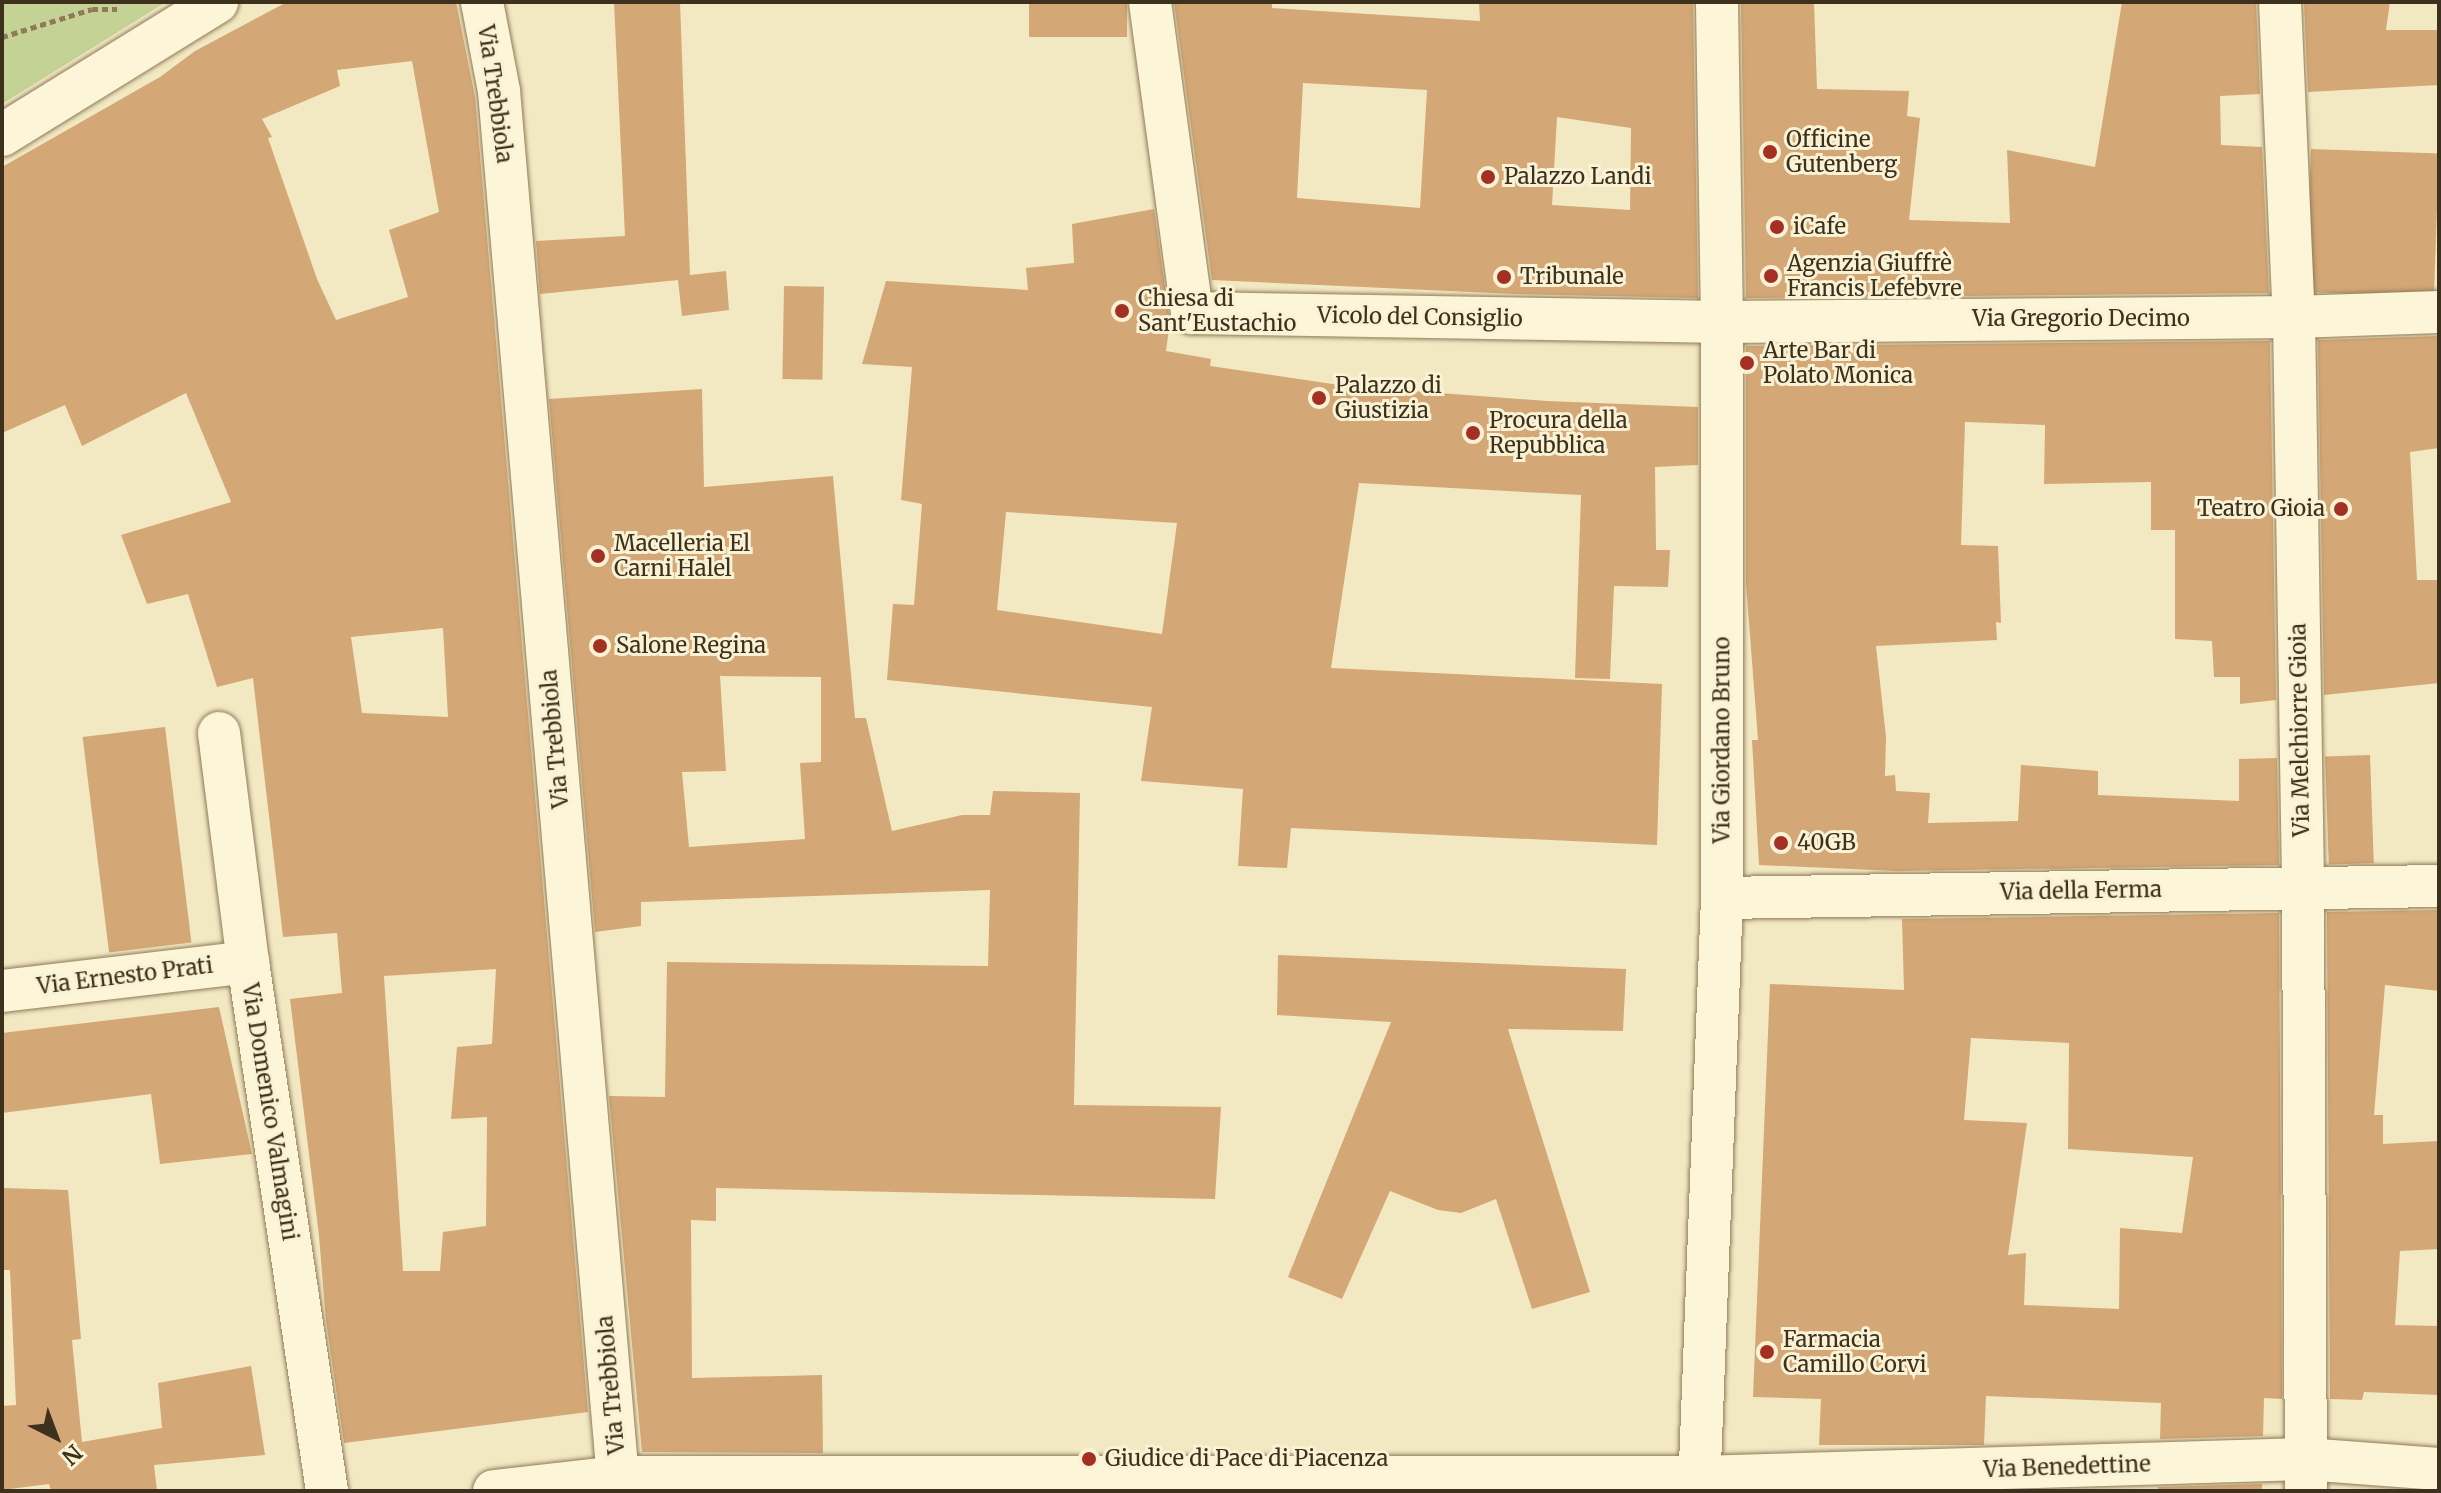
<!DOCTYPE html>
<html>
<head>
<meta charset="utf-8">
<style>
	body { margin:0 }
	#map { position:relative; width:2441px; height:1493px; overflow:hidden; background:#f2e9c3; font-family:Merriweather,serif }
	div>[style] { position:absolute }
	.green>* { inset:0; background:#c4d296 }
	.building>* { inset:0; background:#d4a776; transform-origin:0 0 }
	.path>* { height:5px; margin-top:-2.5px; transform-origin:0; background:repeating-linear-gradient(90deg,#8f7b58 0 6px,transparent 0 10px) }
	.roads { filter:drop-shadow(0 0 2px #8f7b58) drop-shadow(0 0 2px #8f7b58) }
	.street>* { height:42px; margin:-21px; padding:0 21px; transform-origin:21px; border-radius:21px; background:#fcf5d8 }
	.dots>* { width:22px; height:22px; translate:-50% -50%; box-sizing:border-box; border:4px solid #f9f2d4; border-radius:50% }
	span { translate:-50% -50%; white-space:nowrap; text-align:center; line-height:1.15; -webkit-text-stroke:6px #f9f2d4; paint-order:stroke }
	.street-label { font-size:22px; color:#3d301d }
	.poi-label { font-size:22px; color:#3d301d }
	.left { translate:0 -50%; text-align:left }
	.right { translate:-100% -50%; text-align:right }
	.frame { position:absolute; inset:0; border:4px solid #3d301d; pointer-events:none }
	.north { position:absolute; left:16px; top:1397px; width:80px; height:80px; -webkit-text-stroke:6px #f9f2d4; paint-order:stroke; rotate:138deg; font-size:22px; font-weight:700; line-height:32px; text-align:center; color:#3d301d }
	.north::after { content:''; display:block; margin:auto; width:28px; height:36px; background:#3d301d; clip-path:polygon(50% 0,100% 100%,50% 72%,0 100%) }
</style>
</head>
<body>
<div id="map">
	<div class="green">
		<div style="clip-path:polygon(2px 2px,166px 2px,2px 104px)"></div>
	</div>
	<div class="building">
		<div style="clip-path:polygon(evenodd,287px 2px,456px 2px,475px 97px,588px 1412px,344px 1443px,326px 1321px,319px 1236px,290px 999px,342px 993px,337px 933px,283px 937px,253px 678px,217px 687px,188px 594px,147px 604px,121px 535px,231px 502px,186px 393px,82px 446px,65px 405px,2px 433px,2px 167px,160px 77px,195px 51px,287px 2px,412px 61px,439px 212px,389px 230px,408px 297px,336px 320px,317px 279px,268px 138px,272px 137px,262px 119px,340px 86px,337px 70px,412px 61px,287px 2px,443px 628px,448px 717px,362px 713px,351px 637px,443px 628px,287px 2px,496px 969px,492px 1044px,457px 1047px,451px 1119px,487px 1117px,486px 1226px,443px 1232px,440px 1271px,403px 1271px,384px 976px,496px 969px)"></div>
		<div style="clip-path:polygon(614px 2px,680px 2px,690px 275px,726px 271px,729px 310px,682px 316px,678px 280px,540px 294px,536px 241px,625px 236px)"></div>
		<div style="left:1029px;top:2px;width:98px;height:35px"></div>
		<div style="clip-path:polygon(evenodd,1174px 2px,1272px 2px,1272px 8px,1480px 21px,1479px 2px,1693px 2px,1698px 298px,1515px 294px,1212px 280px,1174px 2px,1303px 83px,1427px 90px,1420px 208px,1297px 198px,1303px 83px,1174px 2px,1557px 117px,1631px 128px,1630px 210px,1552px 205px,1557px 117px)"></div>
		<div style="clip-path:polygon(1741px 2px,1814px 2px,1817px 89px,1909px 91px,1907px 116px,1920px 118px,1909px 220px,2010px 223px,2007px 150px,2095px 167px,2122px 2px,2256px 2px,2260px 94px,2220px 96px,2221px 145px,2262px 147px,2269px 293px,1746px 298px)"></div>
		<div style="clip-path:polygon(2304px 2px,2390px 2px,2386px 30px,2439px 30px,2439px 85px,2308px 92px)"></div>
		<div style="left:2311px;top:149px;width:128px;height:143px;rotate:2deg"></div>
		<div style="clip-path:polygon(evenodd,1154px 209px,1170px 322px,1166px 351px,1211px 359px,1210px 366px,1346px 386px,1547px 401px,1698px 407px,1698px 465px,1655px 467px,1656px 550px,1670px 550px,1668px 587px,1614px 586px,1610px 679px,1575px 678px,1581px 495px,1359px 483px,1331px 668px,1662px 684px,1657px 845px,1291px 828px,1287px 868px,1238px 866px,1243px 789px,1141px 781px,1152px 707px,887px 680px,893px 604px,914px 605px,922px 504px,901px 500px,912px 367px,862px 364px,886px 281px,1028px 290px,1026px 268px,1074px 263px,1072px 224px,1154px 209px,1006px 512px,1177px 523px,1162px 634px,997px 610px,1006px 512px)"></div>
		<div style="left:784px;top:286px;width:40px;height:93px;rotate:1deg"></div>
		<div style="clip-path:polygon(2439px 336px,2439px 448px,2410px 452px,2417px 580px,2439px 580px,2439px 683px,2324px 695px,2318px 340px)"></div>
		<div style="clip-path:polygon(2270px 341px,2276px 700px,2240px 704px,2240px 677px,2214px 677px,2212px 641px,2175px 639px,2175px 530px,2151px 530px,2151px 482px,2044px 484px,2045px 425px,1965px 422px,1961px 545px,1998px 546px,2001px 623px,1996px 622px,1997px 640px,1876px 646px,1886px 737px,1885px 776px,1895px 775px,1896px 791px,1930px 793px,1928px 823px,2018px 821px,2021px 765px,2098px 771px,2098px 795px,2239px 801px,2239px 759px,2277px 758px,2279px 865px,1897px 871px,1759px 865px,1752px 740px,1758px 740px,1746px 583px,1746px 346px)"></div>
		<div style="clip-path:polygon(evenodd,702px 389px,704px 487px,833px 476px,855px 718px,866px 718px,892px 831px,962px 815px,990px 815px,993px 791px,1080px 793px,1074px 1105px,1221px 1107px,1215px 1199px,716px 1188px,716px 1221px,691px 1220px,692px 1378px,822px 1375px,823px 1453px,642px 1452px,609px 1096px,665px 1097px,667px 962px,988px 966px,990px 890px,641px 902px,641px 926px,595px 932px,549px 399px,702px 389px,720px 676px,821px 677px,821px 762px,800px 763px,805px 839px,689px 847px,682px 772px,726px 771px,720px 676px)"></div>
		<div style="left:165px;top:727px;width:217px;height:83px;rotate:83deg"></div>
		<div style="left:2370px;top:755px;width:108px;height:45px;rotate:88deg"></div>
		<div style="clip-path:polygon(2439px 910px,2439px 991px,2385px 985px,2374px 1115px,2383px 1115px,2383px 1144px,2439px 1141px,2439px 1249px,2400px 1251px,2395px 1325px,2439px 1326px,2439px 1395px,2364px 1392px,2362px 1400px,2330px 1399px,2327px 912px)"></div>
		<div style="clip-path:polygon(evenodd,2279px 913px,2282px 1399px,2264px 1398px,2263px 1436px,2160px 1439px,2161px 1403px,1986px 1396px,1984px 1445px,1819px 1445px,1821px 1399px,1753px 1397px,1770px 984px,1904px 990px,1902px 919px,2279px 913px,1971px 1038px,2069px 1043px,2068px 1149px,2193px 1157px,2182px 1233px,2120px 1228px,2119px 1309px,2024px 1305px,2026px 1253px,2008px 1255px,2027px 1123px,1964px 1120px,1971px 1038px)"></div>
		<div style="clip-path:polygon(1278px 955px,1626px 969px,1623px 1031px,1508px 1029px,1590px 1292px,1532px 1309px,1496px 1199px,1461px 1213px,1438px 1210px,1390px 1191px,1342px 1299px,1288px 1277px,1391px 1022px,1277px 1015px)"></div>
		<div style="clip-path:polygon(219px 1007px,252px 1154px,160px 1164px,151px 1094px,2px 1113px,2px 1033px)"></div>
		<div style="clip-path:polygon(2px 1188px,68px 1190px,81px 1339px,72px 1340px,82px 1442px,162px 1428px,158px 1383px,251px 1366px,265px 1455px,154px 1465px,157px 1491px,51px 1491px,49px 1484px,2px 1490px,2px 1406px,16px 1405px,10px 1270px,2px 1270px)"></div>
		<div style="clip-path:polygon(2262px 1484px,2262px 1491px,2158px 1491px,2158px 1487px)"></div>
	</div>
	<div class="path">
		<div style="left:2px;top:37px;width:94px;rotate:-17.3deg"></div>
		<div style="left:92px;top:9px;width:25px"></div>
	</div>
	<div class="roads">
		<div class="street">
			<div style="left:482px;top:2px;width:91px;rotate:79.2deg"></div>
			<div style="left:499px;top:91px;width:1405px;rotate:85.1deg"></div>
			<div style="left:1150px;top:2px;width:314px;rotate:82.3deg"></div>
			<div style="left:1192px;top:313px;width:530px;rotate:0.97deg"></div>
			<div style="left:1722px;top:322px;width:572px;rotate:-0.5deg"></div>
			<div style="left:2294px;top:317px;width:145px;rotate:-2deg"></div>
			<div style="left:2280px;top:2px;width:315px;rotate:87.5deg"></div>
			<div style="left:2294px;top:317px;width:569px;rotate:89.09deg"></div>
			<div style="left:2303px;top:886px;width:605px;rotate:89.72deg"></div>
			<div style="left:2px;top:135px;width:253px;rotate:-31.7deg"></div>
			<div style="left:219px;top:733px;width:231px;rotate:82.8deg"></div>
			<div style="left:248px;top:962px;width:535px;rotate:81.51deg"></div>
			<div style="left:1722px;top:898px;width:717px;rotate:-0.96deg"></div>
			<div style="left:2px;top:991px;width:248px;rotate:-6.7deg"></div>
			<div style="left:494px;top:1491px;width:126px;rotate:-6.4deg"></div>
			<div style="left:619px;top:1477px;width:1080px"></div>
			<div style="left:1699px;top:1477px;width:606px;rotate:-1.7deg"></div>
			<div style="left:2305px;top:1459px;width:134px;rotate:4.3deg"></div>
			<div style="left:1699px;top:1491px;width:593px;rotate:-87.78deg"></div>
			<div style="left:1722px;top:898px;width:576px;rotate:-90deg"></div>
			<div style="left:1722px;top:322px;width:320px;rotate:-90.9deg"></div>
		</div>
	</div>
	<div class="dots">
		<div style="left:1770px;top:152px;background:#a33022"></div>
		<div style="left:1488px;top:177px;background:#a33022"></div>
		<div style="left:1777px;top:227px;background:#a33022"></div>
		<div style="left:1771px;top:276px;background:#a33022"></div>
		<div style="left:1504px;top:277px;background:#a33022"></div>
		<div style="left:1122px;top:311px;background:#a33022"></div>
		<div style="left:1747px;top:363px;background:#a33022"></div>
		<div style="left:1319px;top:398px;background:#a33022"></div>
		<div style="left:1473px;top:433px;background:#a33022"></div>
		<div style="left:2341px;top:509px;background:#a33022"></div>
		<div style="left:598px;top:556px;background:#a33022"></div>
		<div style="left:600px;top:646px;background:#a33022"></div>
		<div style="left:1781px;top:843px;background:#a33022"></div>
		<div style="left:1767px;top:1352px;background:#a33022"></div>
		<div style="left:1089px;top:1459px;background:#a33022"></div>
	</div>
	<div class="street-label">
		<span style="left:495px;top:94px;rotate:82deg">Via Trebbiola</span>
		<span style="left:1420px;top:317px;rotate:1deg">Vicolo del Consiglio</span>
		<span style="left:2081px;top:319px">Via Gregorio Decimo</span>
		<span style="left:2300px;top:730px;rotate:-91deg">Via Melchiorre Gioia</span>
		<span style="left:555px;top:739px;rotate:-95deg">Via Trebbiola</span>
		<span style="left:1722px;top:740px;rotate:-90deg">Via Giordano Bruno</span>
		<span style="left:2081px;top:891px;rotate:-1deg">Via della Ferma</span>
		<span style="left:125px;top:976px;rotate:-7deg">Via Ernesto Prati</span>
		<span style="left:270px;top:1112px;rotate:81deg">Via Domenico Valmagini</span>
		<span style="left:611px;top:1385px;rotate:-95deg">Via Trebbiola</span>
		<span style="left:2067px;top:1467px;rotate:-2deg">Via Benedettine</span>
	</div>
	<div class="poi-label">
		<span class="left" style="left:1786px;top:152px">Officine<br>Gutenberg</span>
		<span class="left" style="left:1504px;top:177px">Palazzo Landi</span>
		<span class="left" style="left:1793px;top:227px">iCafe</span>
		<span class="left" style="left:1787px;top:276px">Agenzia Giuffrè<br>Francis Lefebvre</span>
		<span class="left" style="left:1520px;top:277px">Tribunale</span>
		<span class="left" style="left:1138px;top:311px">Chiesa di<br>Sant'Eustachio</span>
		<span class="left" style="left:1763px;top:363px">Arte Bar di<br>Polato Monica</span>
		<span class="left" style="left:1335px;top:398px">Palazzo di<br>Giustizia</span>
		<span class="left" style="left:1489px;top:433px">Procura della<br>Repubblica</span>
		<span class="right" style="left:2325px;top:509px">Teatro Gioia</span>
		<span class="left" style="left:614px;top:556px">Macelleria El<br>Carni Halel</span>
		<span class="left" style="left:616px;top:646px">Salone Regina</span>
		<span class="left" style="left:1797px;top:843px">40GB</span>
		<span class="left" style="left:1783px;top:1352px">Farmacia<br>Camillo Corvi</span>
		<span class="left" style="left:1105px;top:1459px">Giudice di Pace di Piacenza</span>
	</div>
	<div class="frame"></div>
	<div class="north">N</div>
</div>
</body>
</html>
